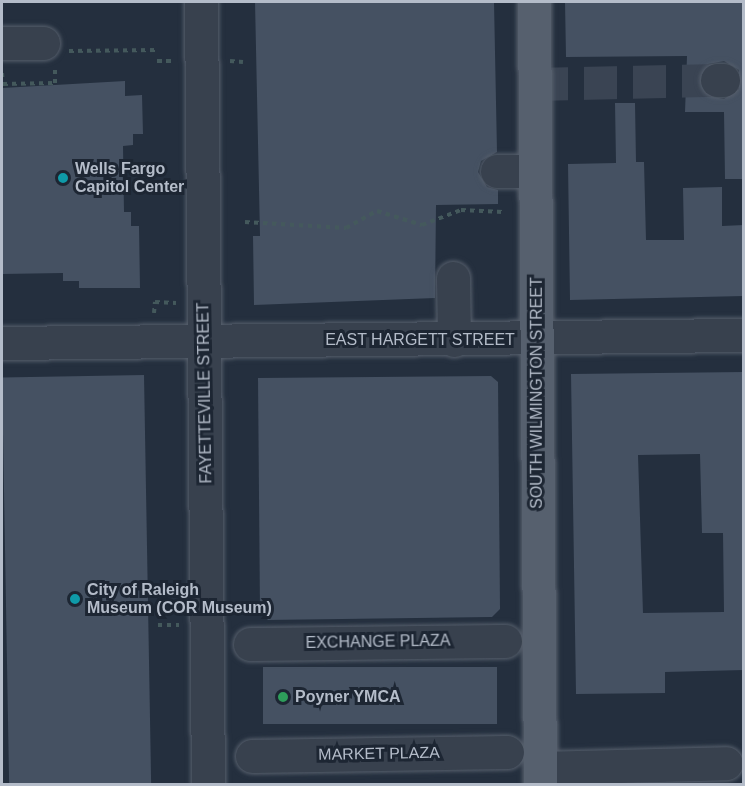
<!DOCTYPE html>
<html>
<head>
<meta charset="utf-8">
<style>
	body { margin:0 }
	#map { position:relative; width:745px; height:786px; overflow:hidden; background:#242f3e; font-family:Arial,sans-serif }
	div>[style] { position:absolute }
	.building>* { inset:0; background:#455162; transform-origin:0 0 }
	.minor-tunnel>* { height:33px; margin-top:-16.5px; transform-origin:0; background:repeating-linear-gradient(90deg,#3a4453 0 33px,transparent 0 49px) }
	.path>* { height:4px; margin-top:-2px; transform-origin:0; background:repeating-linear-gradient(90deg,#44595c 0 4.5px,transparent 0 9px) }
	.roads { filter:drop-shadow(0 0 2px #565f6c) drop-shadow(0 0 2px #565f6c) }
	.minor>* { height:33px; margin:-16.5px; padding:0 16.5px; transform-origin:16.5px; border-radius:16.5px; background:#38414e }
	.major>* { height:33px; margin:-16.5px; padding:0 16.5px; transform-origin:16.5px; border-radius:16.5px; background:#56606e }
	.dots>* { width:16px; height:16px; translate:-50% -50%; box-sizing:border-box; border:3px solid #1d2633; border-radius:50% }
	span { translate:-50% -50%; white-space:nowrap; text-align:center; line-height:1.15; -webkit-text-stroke:6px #1d2633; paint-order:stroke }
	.poi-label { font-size:16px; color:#b4bcc9; font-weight:700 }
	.left { translate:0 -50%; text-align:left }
	.street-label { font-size:16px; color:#b4bcc9 }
	.frame { position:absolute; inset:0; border:3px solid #b4bcc9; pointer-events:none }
</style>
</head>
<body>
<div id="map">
	<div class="building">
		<div style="clip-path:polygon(255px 2px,494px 2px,497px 152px,481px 161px,478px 172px,487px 187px,498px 190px,498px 204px,436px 205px,435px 298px,254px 305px,253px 236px,260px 236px)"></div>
		<div style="clip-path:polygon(evenodd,565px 2px,744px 2px,744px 179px,725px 179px,724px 112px,685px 112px,687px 56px,566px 57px,565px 2px,724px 61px,739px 70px,739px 89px,724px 99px,708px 96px,701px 89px,701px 71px,708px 64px,724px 61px)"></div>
		<div style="clip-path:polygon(125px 81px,125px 96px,142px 95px,143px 134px,133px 134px,133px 145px,123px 146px,124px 212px,131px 212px,131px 226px,139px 226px,140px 288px,79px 288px,79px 281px,63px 281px,63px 273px,2px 274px,2px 88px)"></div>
		<div style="clip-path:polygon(615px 103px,635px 103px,636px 162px,644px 162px,646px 240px,684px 240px,683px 188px,722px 187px,722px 226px,744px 225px,744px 296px,570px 300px,568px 164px,616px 163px)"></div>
		<div style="clip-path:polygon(evenodd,744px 372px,744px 670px,665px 672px,665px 693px,576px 694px,571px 374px,744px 372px,700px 454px,702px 533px,723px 533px,724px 612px,643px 613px,638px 455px,700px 454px)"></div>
		<div style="left:144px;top:375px;width:409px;height:142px;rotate:89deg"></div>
		<div style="clip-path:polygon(491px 376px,498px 382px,500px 609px,492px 617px,268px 620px,260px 611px,258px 378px)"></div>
		<div style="left:497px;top:667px;width:57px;height:234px;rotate:90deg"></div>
	</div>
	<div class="minor-tunnel">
		<div style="left:535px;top:84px;width:182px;rotate:-1.3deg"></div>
	</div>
	<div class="path">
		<div style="left:69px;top:51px;width:88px;rotate:-0.7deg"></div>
		<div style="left:157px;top:61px;width:17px"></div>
		<div style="left:230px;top:61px;width:13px;rotate:4deg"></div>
		<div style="left:2px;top:73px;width:11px;rotate:85deg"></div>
		<div style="left:3px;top:84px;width:52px;rotate:-1.1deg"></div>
		<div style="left:55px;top:83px;width:14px;rotate:-90deg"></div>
		<div style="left:245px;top:222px;width:101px;rotate:3.4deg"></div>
		<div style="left:346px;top:228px;width:35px;rotate:-29deg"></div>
		<div style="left:377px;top:211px;width:47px;rotate:17.3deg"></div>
		<div style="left:422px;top:225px;width:42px;rotate:-21deg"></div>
		<div style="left:461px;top:210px;width:42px;rotate:2.7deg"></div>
		<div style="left:154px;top:313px;width:11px;rotate:-85deg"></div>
		<div style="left:155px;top:302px;width:21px;rotate:3deg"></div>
		<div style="left:158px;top:625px;width:21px"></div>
	</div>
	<div class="roads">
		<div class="minor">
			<div style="left:201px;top:2px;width:782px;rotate:89.49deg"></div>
			<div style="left:2px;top:43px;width:41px"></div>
			<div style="left:717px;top:80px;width:6px"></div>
			<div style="left:497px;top:171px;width:38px"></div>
			<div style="left:453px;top:278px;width:62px;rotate:89.1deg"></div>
			<div style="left:2px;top:343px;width:742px;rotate:-0.62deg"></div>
			<div style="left:250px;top:644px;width:255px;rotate:-0.7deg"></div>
			<div style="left:252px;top:756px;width:255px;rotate:-0.9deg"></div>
			<div style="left:540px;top:768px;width:186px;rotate:-1.5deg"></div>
		</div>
		<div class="major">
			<div style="left:534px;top:2px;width:782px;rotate:89.56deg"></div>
		</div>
	</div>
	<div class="dots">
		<div style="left:63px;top:178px;background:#0f9aa8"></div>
		<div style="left:75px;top:599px;background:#0f9aa8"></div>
		<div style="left:283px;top:697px;background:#2e9e5b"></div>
	</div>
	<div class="poi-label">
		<span class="left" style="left:75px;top:178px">Wells Fargo<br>Capitol Center</span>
		<span class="left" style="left:87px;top:599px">City of Raleigh<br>Museum (COR Museum)</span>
		<span class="left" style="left:295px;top:697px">Poyner YMCA</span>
	</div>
	<div class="street-label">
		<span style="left:420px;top:340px">EAST HARGETT STREET</span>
		<span style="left:205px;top:393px;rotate:-91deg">FAYETTEVILLE STREET</span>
		<span style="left:537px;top:393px;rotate:-90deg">SOUTH WILMINGTON STREET</span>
		<span style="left:378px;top:642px;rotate:-1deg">EXCHANGE PLAZA</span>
		<span style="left:379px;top:754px;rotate:-1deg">MARKET PLAZA</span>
	</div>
	<div class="frame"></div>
</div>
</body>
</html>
